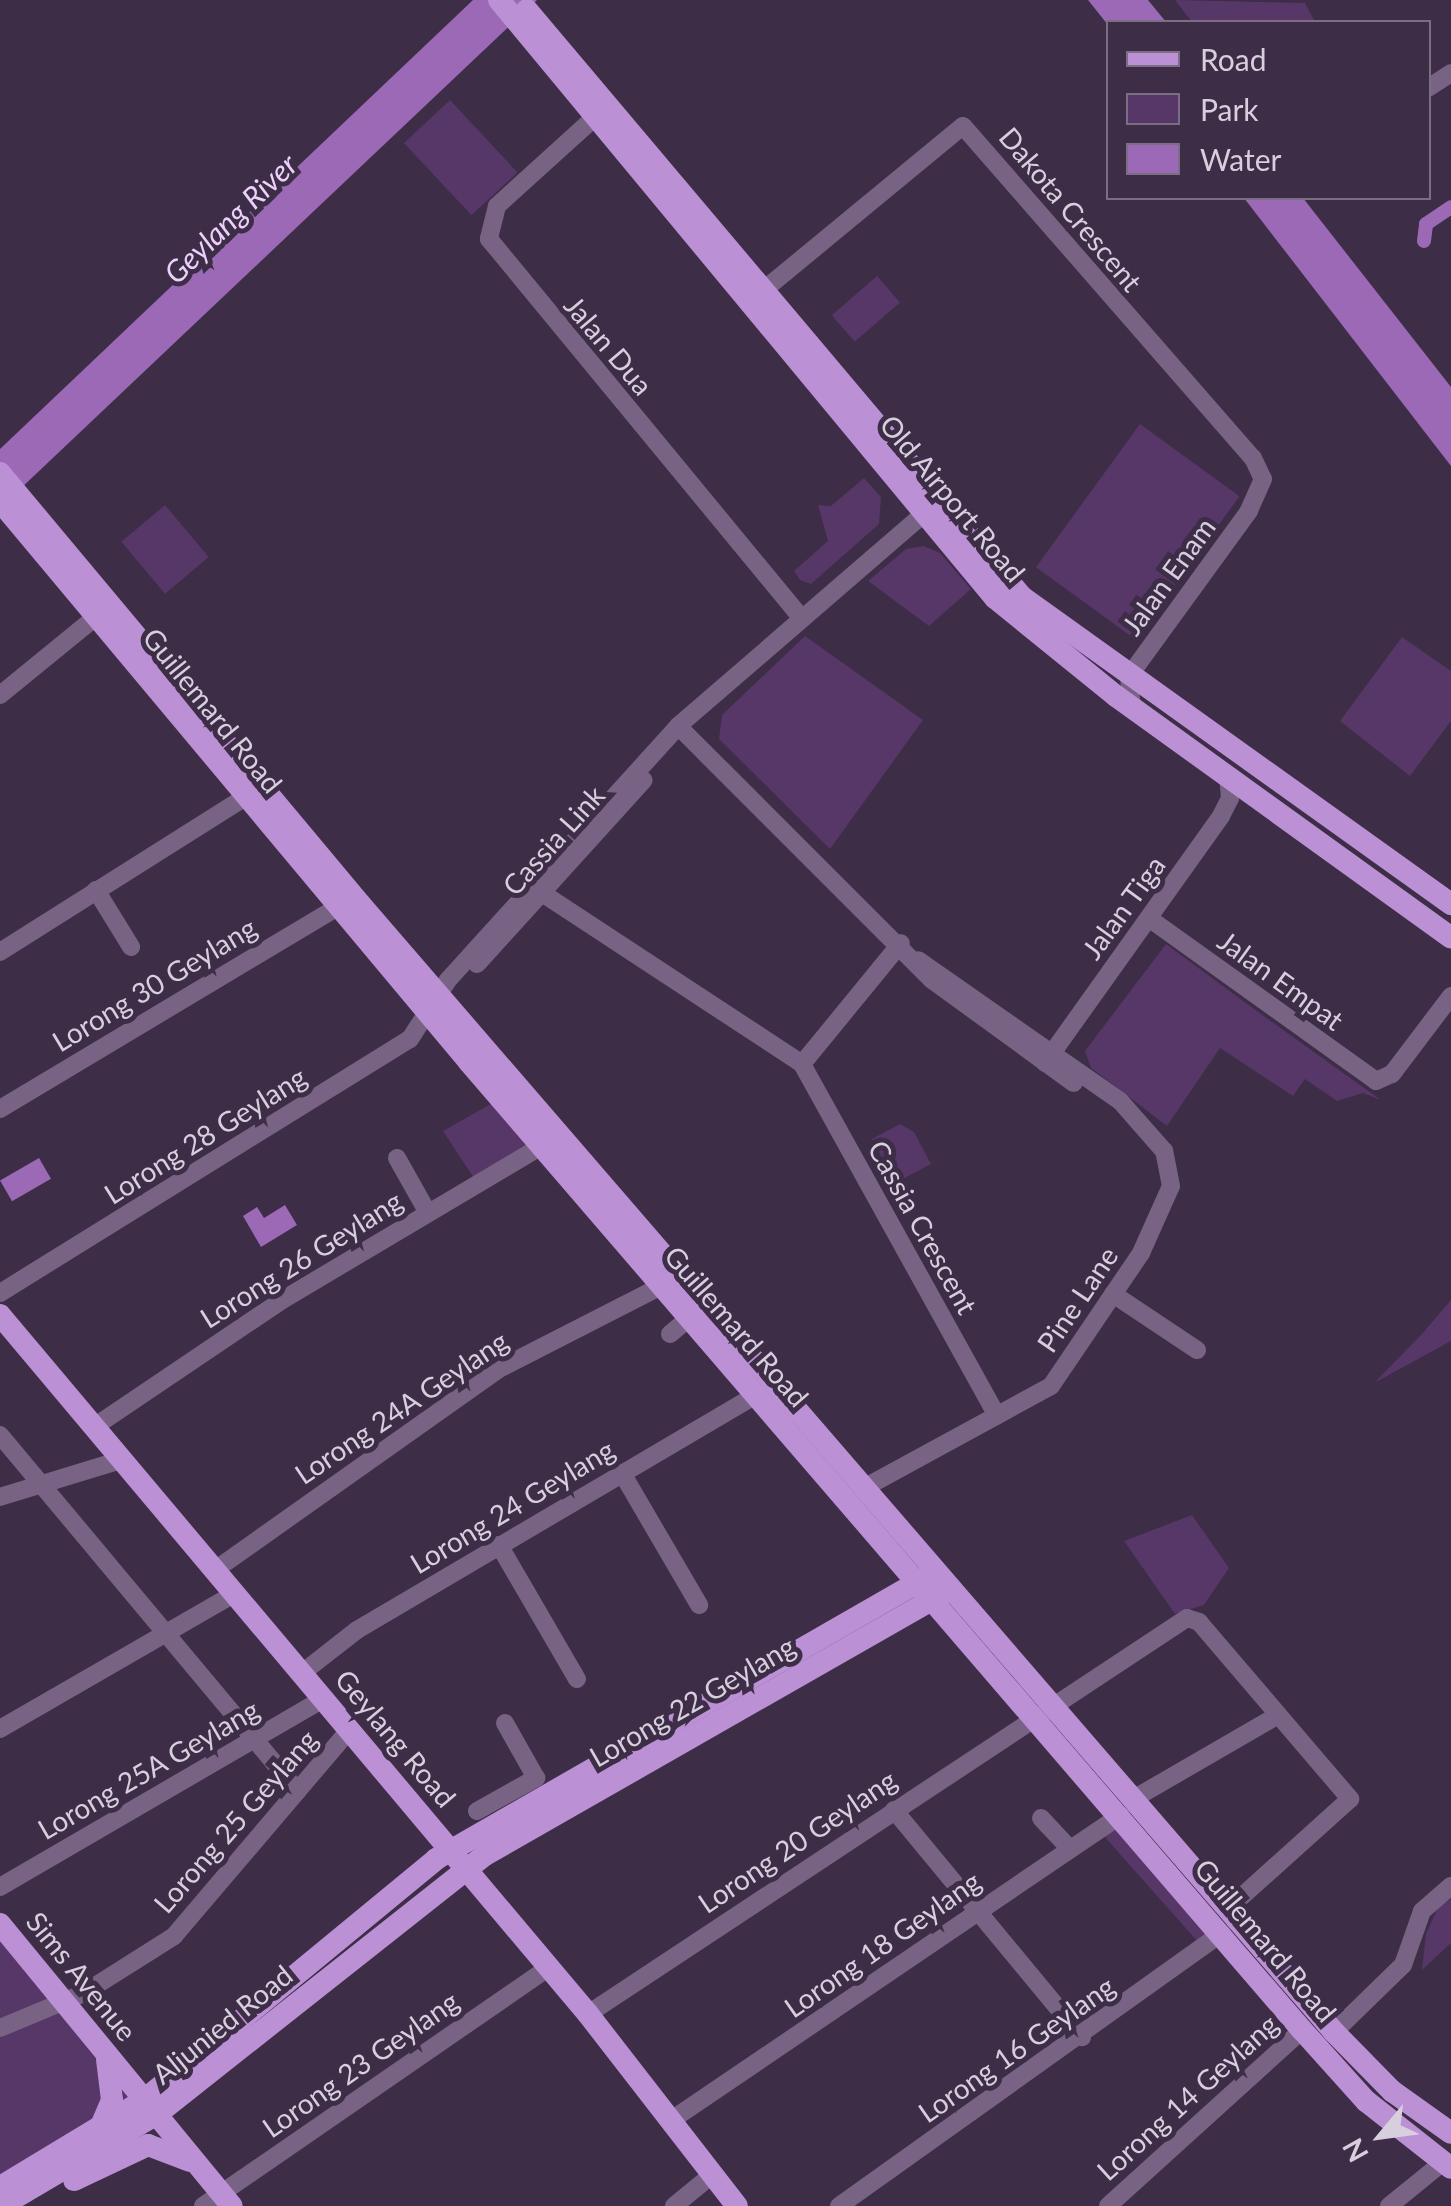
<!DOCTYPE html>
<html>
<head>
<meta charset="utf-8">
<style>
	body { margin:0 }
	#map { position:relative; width:1451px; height:2206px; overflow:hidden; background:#3d2d46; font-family:Lato,sans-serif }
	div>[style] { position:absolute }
	.green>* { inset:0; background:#573668; transform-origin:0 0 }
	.water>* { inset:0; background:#9b69b6; transform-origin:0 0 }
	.canal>* { height:14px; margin:-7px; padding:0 7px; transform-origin:7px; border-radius:7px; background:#9b69b6 }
	.minor>* { height:18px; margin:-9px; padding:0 9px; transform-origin:9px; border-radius:9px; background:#786385 }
	.major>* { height:22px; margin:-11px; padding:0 11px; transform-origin:11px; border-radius:11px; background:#bb90d4 }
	span { translate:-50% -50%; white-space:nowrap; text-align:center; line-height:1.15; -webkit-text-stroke:10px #3d2d46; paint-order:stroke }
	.street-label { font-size:28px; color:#d7cede }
	.water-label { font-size:30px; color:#ebd1fb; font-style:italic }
	.legend { position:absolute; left:1106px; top:20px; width:325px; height:180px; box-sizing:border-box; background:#3d2d46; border:2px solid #7b6d83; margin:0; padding:12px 18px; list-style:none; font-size:30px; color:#d7cede }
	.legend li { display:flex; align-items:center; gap:20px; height:50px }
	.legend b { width:50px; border:2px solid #7b6d83 }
	.north { position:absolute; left:1331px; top:2086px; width:100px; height:100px; -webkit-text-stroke:8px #3d2d46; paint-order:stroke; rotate:241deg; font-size:28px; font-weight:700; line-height:40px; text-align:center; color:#d7cede }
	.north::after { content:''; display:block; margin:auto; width:35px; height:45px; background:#d7cede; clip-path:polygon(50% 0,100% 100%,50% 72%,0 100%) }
</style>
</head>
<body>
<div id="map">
	<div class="green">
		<div style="clip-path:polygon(1175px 0,1305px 3px,1315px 22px,1192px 22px)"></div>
		<div style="left:450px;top:100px;width:99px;height:63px;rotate:47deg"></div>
		<div style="left:877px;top:276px;width:35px;height:60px;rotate:49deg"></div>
		<div style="left:1140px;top:424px;width:123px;height:177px;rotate:36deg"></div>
		<div style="clip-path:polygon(864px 478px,881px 497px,879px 524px,811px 584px,800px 580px,794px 571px,828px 541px,818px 505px,831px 506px)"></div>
		<div style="left:165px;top:505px;width:68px;height:57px;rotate:50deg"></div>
		<div style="clip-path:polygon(924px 546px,940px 553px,971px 589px,929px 626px,868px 581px,906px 549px)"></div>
		<div style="clip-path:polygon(805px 636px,923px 720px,830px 849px,719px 739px,722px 715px)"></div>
		<div style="clip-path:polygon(1402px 637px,1451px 671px,1451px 721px,1410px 776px,1340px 721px)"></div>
		<div style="clip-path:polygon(1166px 944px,1254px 1009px,1381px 1100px,1363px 1093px,1337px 1101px,1305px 1079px,1293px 1096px,1220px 1048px,1167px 1126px,1091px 1068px,1085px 1051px)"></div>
		<div style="clip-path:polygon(501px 1098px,542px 1146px,477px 1183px,443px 1131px)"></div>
		<div style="clip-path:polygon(900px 1124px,914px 1132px,931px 1164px,895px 1183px,872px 1139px)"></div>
		<div style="clip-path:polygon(1451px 1300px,1451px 1341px,1374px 1383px,1421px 1335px)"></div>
		<div style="clip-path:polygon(1192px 1515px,1229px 1568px,1204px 1605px,1175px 1614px,1124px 1541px)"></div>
		<div style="clip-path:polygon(1115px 1825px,1209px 1935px,1198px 1942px,1103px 1835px)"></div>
		<div style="clip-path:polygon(1451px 1899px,1451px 1943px,1422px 1970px,1426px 1934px,1438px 1907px)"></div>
		<div style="clip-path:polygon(0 1924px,144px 2100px,0 2185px)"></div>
	</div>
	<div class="water">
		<div style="clip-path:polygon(473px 0,537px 0,0 508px,0 449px)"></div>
		<div style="clip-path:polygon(1088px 0,1148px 0,1166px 22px,1108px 25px)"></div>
		<div style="clip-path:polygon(1244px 198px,1303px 198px,1451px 387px,1451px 466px)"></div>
		<div style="left:39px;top:1158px;width:24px;height:45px;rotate:60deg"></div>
		<div style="clip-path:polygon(285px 1205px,297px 1225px,261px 1247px,243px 1216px,257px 1207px,264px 1218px)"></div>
	</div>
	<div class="canal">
		<div style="left:1424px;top:241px;width:17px;rotate:-83deg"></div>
		<div style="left:1426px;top:224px;width:30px;rotate:-34deg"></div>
	</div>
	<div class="minor">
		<div style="left:1428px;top:88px;width:27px;rotate:-33deg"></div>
		<div style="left:605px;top:108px;width:146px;rotate:137.8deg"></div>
		<div style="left:497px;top:206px;width:34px;rotate:104deg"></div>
		<div style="left:489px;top:239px;width:489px;rotate:50.5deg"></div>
		<div style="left:765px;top:289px;width:256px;rotate:-39.5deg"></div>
		<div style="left:963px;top:126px;width:441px;rotate:48.9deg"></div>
		<div style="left:1253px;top:458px;width:23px;rotate:65deg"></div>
		<div style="left:1263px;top:479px;width:35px;rotate:114deg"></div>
		<div style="left:1249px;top:511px;width:204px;rotate:126deg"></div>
		<div style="left:1129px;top:676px;width:32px;rotate:85deg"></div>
		<div style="left:0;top:695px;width:125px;rotate:-39.2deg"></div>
		<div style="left:678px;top:726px;width:359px;rotate:45deg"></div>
		<div style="left:932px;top:980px;width:175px;rotate:36deg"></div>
		<div style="left:96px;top:890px;width:67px;rotate:58.4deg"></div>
		<div style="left:542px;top:893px;width:311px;rotate:33.3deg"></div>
		<div style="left:802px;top:1064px;width:402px;rotate:61deg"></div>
		<div style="left:1150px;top:919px;width:278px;rotate:35.6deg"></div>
		<div style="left:1376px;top:1081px;width:17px;rotate:-24deg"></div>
		<div style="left:1392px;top:1074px;width:98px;rotate:-52.9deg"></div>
		<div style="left:0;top:952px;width:290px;rotate:-32.3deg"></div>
		<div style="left:477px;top:964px;width:248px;rotate:-47.8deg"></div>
		<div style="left:1045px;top:1063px;width:303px;rotate:-54.5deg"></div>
		<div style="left:1221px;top:816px;width:20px;rotate:-63deg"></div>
		<div style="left:1230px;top:798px;width:21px;rotate:-95deg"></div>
		<div style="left:802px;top:1064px;width:156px;rotate:-50.7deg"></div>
		<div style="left:0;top:1109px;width:394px;rotate:-30.9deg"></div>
		<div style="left:397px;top:1158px;width:63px;rotate:60.6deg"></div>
		<div style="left:0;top:1293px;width:482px;rotate:-31.8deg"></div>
		<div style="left:410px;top:1039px;width:70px;rotate:-57.2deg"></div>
		<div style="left:448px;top:980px;width:343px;rotate:-47.8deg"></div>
		<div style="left:678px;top:726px;width:337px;rotate:-40.8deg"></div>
		<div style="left:1113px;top:1294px;width:101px;rotate:33.7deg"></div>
		<div style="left:670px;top:1334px;width:26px;rotate:-40deg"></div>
		<div style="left:94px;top:1427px;width:229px;rotate:-34deg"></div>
		<div style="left:284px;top:1299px;width:300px;rotate:-30.7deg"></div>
		<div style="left:0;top:1435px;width:464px;rotate:50.1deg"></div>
		<div style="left:622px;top:1473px;width:153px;rotate:59.7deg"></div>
		<div style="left:862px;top:1489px;width:215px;rotate:-28.6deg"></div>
		<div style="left:1051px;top:1386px;width:161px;rotate:-55.9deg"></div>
		<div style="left:1141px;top:1253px;width:73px;rotate:-65.9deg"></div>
		<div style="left:1171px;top:1186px;width:36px;rotate:-101deg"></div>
		<div style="left:1164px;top:1151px;width:67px;rotate:-131.3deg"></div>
		<div style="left:1120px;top:1101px;width:246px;rotate:-145.1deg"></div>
		<div style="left:0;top:1497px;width:127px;rotate:-17deg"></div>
		<div style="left:499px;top:1545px;width:155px;rotate:59.8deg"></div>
		<div style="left:215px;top:1570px;width:346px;rotate:-35.3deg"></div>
		<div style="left:497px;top:1370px;width:195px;rotate:-27.1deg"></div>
		<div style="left:302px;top:1673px;width:70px;rotate:-38deg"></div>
		<div style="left:357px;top:1630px;width:463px;rotate:-30.5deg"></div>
		<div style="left:0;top:1729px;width:270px;rotate:-30deg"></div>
		<div style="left:1135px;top:1798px;width:165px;rotate:-30.1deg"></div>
		<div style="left:894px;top:1810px;width:295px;rotate:50.4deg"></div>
		<div style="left:477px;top:1811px;width:68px;rotate:-29.2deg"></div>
		<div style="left:536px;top:1778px;width:63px;rotate:-119.4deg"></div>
		<div style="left:1041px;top:1818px;width:42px;rotate:46.9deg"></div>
		<div style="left:0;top:1887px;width:374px;rotate:-30.2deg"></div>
		<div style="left:588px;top:2014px;width:718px;rotate:-33.47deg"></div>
		<div style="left:1187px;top:1618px;width:13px;rotate:18deg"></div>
		<div style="left:1199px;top:1622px;width:233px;rotate:49.5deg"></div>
		<div style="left:1350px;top:1799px;width:163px;rotate:138deg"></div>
		<div style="left:0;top:2028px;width:91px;rotate:-22.6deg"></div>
		<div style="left:84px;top:1993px;width:107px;rotate:-32.3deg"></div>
		<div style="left:174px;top:1936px;width:272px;rotate:-49.6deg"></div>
		<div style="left:1334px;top:2032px;width:96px;rotate:-44.2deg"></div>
		<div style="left:1403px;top:1965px;width:57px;rotate:-70.6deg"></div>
		<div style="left:1422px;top:1911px;width:38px;rotate:-41deg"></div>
		<div style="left:673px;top:2119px;width:541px;rotate:-34.16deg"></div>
		<div style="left:203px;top:2206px;width:421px;rotate:-34.6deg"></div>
		<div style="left:674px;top:2206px;width:50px;rotate:-39.4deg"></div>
		<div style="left:839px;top:2206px;width:470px;rotate:-35.5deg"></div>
		<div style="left:1108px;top:2206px;width:262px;rotate:-42.2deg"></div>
		<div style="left:1389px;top:2206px;width:68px;rotate:-39.1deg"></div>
	</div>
	<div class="major">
		<div style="left:499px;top:0;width:777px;rotate:50.33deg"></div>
		<div style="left:995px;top:598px;width:156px;rotate:39deg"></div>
		<div style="left:1116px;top:696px;width:413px;rotate:35.8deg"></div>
		<div style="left:527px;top:10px;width:768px;rotate:49.86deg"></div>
		<div style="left:1022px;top:597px;width:528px;rotate:35.59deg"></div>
		<div style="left:0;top:473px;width:562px;rotate:50.13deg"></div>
		<div style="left:360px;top:904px;width:1490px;rotate:49.19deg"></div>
		<div style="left:1334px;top:2032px;width:83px;rotate:45.5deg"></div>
		<div style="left:1392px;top:2091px;width:72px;rotate:35.4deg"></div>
		<div style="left:0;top:501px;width:731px;rotate:50.1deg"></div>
		<div style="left:469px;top:1062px;width:1277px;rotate:49.29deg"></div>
		<div style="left:1302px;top:2030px;width:96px;rotate:48deg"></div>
		<div style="left:1366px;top:2101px;width:108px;rotate:38.2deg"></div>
		<div style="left:0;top:1315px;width:913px;rotate:49.93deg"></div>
		<div style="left:588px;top:2014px;width:243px;rotate:52.2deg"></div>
		<div style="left:0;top:1924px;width:365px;rotate:50.6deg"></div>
		<div style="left:101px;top:2126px;width:28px;rotate:-67deg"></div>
		<div style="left:112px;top:2100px;width:41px;rotate:-97deg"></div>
		<div style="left:74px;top:2180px;width:82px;rotate:-25.3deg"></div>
		<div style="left:148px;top:2145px;width:45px;rotate:20.9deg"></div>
		<div style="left:0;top:2187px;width:168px;rotate:-31.1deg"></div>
		<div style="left:144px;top:2100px;width:379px;rotate:-39.5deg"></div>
		<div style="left:436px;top:1859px;width:566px;rotate:-29.87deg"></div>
		<div style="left:1px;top:2206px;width:181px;rotate:-30.5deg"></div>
		<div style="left:157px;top:2114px;width:418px;rotate:-38.3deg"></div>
		<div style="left:485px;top:1855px;width:526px;rotate:-29.73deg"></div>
	</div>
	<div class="street-label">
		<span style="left:1071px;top:209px;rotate:50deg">Dakota Crescent</span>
		<span style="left:609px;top:345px;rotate:50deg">Jalan Dua</span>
		<span style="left:953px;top:498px;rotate:50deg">Old Airport Road</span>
		<span style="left:1168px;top:576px;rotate:-54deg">Jalan Enam</span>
		<span style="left:213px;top:710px;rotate:51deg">Guillemard Road</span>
		<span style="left:553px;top:840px;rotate:-48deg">Cassia Link</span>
		<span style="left:1123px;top:907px;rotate:-54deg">Jalan Tiga</span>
		<span style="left:1281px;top:980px;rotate:36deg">Jalan Empat</span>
		<span style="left:154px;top:984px;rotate:-31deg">Lorong 30 Geylang</span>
		<span style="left:205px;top:1135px;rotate:-32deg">Lorong 28 Geylang</span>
		<span style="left:923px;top:1227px;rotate:61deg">Cassia Crescent</span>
		<span style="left:301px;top:1259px;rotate:-32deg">Lorong 26 Geylang</span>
		<span style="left:1077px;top:1299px;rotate:-56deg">Pine Lane</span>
		<span style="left:737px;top:1326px;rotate:49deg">Guillemard Road</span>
		<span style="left:401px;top:1407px;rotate:-34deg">Lorong 24A Geylang</span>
		<span style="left:512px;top:1506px;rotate:-31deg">Lorong 24 Geylang</span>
		<span style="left:692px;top:1701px;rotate:-30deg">Lorong 22 Geylang</span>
		<span style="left:396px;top:1738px;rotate:50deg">Geylang Road</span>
		<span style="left:148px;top:1769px;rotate:-30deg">Lorong 25A Geylang</span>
		<span style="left:235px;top:1821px;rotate:-49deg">Lorong 25 Geylang</span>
		<span style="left:797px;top:1841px;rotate:-34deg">Lorong 20 Geylang</span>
		<span style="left:1266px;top:1940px;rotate:50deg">Guillemard Road</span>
		<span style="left:882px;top:1944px;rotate:-35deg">Lorong 18 Geylang</span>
		<span style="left:82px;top:1976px;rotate:51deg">Sims Avenue</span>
		<span style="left:222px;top:2024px;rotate:-39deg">Aljunied Road</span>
		<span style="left:1016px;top:2049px;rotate:-35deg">Lorong 16 Geylang</span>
		<span style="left:360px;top:2064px;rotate:-35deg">Lorong 23 Geylang</span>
		<span style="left:1187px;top:2097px;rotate:-42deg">Lorong 14 Geylang</span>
	</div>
	<div class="water-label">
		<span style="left:230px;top:218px;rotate:-44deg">Geylang River</span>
	</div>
	<ul class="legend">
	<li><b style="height:12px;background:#bb90d4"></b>Road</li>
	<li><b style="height:28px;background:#573668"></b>Park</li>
	<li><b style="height:28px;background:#9b69b6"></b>Water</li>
	</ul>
	<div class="north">N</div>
</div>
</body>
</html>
